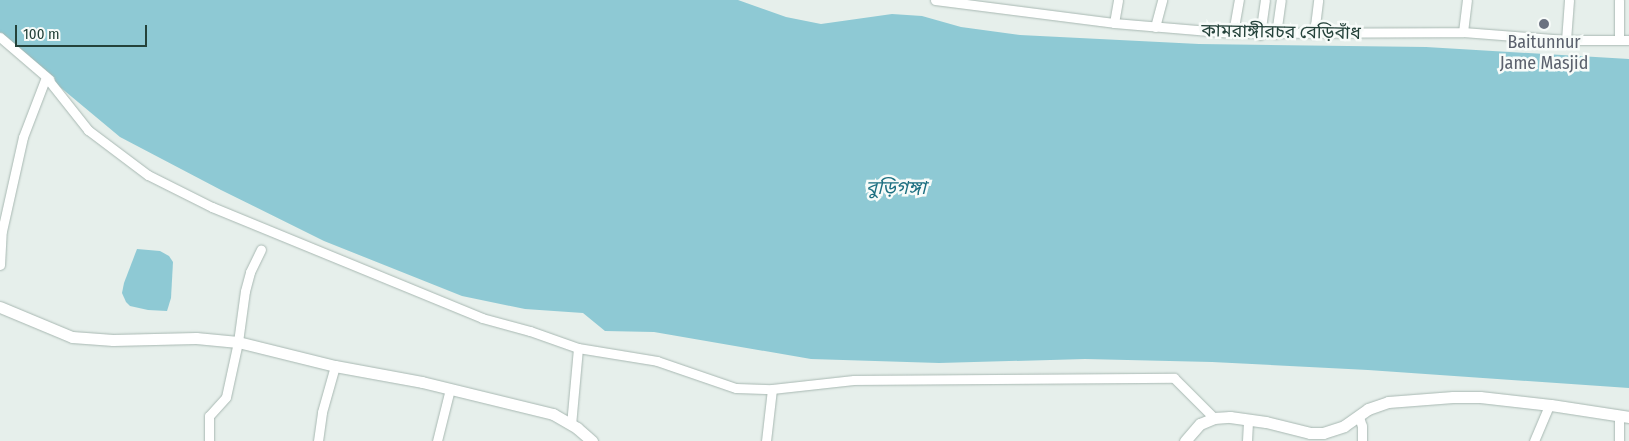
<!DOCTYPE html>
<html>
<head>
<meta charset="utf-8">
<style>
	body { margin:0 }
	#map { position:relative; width:1629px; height:441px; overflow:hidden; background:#e6efeb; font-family:"Fira Sans Condensed","Noto Sans Bengali",sans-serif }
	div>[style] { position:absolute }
	.water>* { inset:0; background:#8ec9d4 }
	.roads { filter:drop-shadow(0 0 1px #a8b8b2) drop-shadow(0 0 1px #a8b8b2) }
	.minor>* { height:9px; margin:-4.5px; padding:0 4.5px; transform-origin:4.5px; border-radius:4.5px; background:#fff }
	.tertiary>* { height:11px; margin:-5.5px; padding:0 5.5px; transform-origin:5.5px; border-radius:5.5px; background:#fff }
	.dots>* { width:14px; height:14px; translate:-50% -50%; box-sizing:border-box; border:2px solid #f7fbf9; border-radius:50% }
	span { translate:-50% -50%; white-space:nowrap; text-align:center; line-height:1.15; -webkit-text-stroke:5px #f7fbf9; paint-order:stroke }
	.street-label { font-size:18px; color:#24423a }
	.worship-label { font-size:18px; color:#5b616d }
	.water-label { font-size:19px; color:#1c6f80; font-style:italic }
	.scale { position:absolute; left:15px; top:25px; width:132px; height:22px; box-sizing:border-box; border:2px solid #24423a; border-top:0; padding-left:6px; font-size:15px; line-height:18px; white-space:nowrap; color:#24423a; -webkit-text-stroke:4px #f7fbf9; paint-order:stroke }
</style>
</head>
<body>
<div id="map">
	<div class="water">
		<div style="clip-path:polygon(0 0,738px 0,786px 17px,821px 24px,892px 14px,922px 16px,961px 27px,1020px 35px,1199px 44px,1426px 47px,1629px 59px,1629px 388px,1368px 370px,1212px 362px,1085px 359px,939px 363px,811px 359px,654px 332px,605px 331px,583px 313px,525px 309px,462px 296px,324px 241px,221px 190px,120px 137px,0 37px)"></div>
		<div style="clip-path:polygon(137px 249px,160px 251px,169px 256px,173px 262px,171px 298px,167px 311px,148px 310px,130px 306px,126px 302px,122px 293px,124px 283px)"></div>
	</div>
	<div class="roads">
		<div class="minor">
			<div style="left:935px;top:0;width:180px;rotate:7.3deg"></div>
			<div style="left:1114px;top:23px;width:119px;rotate:4.8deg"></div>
			<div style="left:1233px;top:33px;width:230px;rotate:-0.2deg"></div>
			<div style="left:1463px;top:32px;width:103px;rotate:4.4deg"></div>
			<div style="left:1566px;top:40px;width:63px"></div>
			<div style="left:1114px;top:23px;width:23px;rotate:-80deg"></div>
			<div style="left:1155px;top:27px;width:28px;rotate:-75deg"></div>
			<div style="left:1463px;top:32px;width:32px;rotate:-83deg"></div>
			<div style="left:1233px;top:33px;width:34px;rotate:-80deg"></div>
			<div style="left:1276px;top:34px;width:34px;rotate:-82deg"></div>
			<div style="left:1314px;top:34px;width:34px;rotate:-83deg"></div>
			<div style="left:1260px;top:35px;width:35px;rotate:-82deg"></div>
			<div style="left:0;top:37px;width:65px;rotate:40.6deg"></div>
			<div style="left:1619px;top:39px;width:39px;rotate:-90deg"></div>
			<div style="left:1566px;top:40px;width:40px;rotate:-85.7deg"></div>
			<div style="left:0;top:265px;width:34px;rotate:-87deg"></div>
			<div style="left:2px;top:231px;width:96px;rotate:-77.4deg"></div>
			<div style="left:23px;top:137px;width:64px;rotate:-69deg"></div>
			<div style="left:46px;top:77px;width:68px;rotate:51.6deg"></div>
			<div style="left:88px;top:130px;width:75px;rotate:36.9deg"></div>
			<div style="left:148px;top:175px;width:72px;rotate:26.6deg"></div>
			<div style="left:212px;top:207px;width:292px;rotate:22.3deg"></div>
			<div style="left:482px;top:318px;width:50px;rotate:15.2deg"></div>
			<div style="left:530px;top:331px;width:51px;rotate:19.5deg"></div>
			<div style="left:1359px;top:417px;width:9px;rotate:72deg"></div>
			<div style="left:1362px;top:426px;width:15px;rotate:90deg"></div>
			<div style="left:571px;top:425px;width:77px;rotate:-84.8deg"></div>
			<div style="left:578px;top:348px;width:80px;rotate:9.3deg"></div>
			<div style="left:657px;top:361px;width:83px;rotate:18.9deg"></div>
			<div style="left:736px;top:388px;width:36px;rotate:2deg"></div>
			<div style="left:772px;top:389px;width:82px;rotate:-6.3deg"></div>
			<div style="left:854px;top:380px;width:320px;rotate:-0.4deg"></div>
			<div style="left:1174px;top:378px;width:57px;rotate:45deg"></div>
			<div style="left:209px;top:441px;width:25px;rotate:-90deg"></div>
			<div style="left:209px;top:416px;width:25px;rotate:-48deg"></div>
			<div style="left:226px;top:397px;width:56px;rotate:-77.7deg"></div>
			<div style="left:238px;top:342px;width:51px;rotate:-82.2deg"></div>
			<div style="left:245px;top:291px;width:20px;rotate:-75deg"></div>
			<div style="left:250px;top:272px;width:25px;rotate:-64deg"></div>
			<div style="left:318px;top:441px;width:29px;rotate:-82deg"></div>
			<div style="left:322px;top:412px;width:48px;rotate:-74.2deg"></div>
			<div style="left:437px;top:441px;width:54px;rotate:-76deg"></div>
			<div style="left:766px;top:441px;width:52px;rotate:-83.4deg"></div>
			<div style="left:1247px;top:441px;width:21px;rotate:-87deg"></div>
			<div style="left:1534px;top:441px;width:39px;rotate:-67deg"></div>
			<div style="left:1619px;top:441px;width:24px;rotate:-90deg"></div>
		</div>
		<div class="tertiary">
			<div style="left:0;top:307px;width:78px;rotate:22.6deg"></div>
			<div style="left:72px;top:337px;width:41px;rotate:4.2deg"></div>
			<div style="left:113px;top:340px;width:83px;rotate:-1.4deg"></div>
			<div style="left:196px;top:338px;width:42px;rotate:5.4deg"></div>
			<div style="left:238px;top:342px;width:100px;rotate:13.9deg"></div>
			<div style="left:335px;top:366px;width:88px;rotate:10.4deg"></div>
			<div style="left:422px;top:382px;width:135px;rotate:13.7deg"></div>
			<div style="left:553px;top:414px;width:28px;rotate:30deg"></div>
			<div style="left:577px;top:428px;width:20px;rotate:41deg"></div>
			<div style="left:1185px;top:441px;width:23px;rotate:-49deg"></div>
			<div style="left:1200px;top:424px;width:15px;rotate:-23deg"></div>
			<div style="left:1214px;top:418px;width:16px;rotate:-4deg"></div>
			<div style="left:1230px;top:417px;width:36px;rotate:8deg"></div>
			<div style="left:1266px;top:422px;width:45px;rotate:14deg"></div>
			<div style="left:1310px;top:433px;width:13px"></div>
			<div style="left:1323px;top:433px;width:22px;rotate:-18deg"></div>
			<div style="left:1344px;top:426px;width:29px;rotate:-35deg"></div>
			<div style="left:1368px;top:409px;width:21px;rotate:-19deg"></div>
			<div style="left:1388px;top:402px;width:65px;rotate:-4.4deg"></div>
			<div style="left:1453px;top:397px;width:27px"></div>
			<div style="left:1480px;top:397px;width:71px;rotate:6.4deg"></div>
			<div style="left:1551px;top:405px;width:79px;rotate:8.7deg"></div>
		</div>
	</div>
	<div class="dots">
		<div style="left:1544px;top:24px;background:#6b7280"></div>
	</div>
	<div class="street-label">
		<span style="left:1281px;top:32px;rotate:1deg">কামরাঙ্গীরচর বেড়িবাঁধ</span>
	</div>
	<div class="worship-label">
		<span style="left:1544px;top:53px">Baitunnur<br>Jame Masjid</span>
	</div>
	<div class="water-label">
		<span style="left:896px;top:188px">বুড়িগঙ্গা</span>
	</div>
	<div class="scale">100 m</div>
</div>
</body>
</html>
